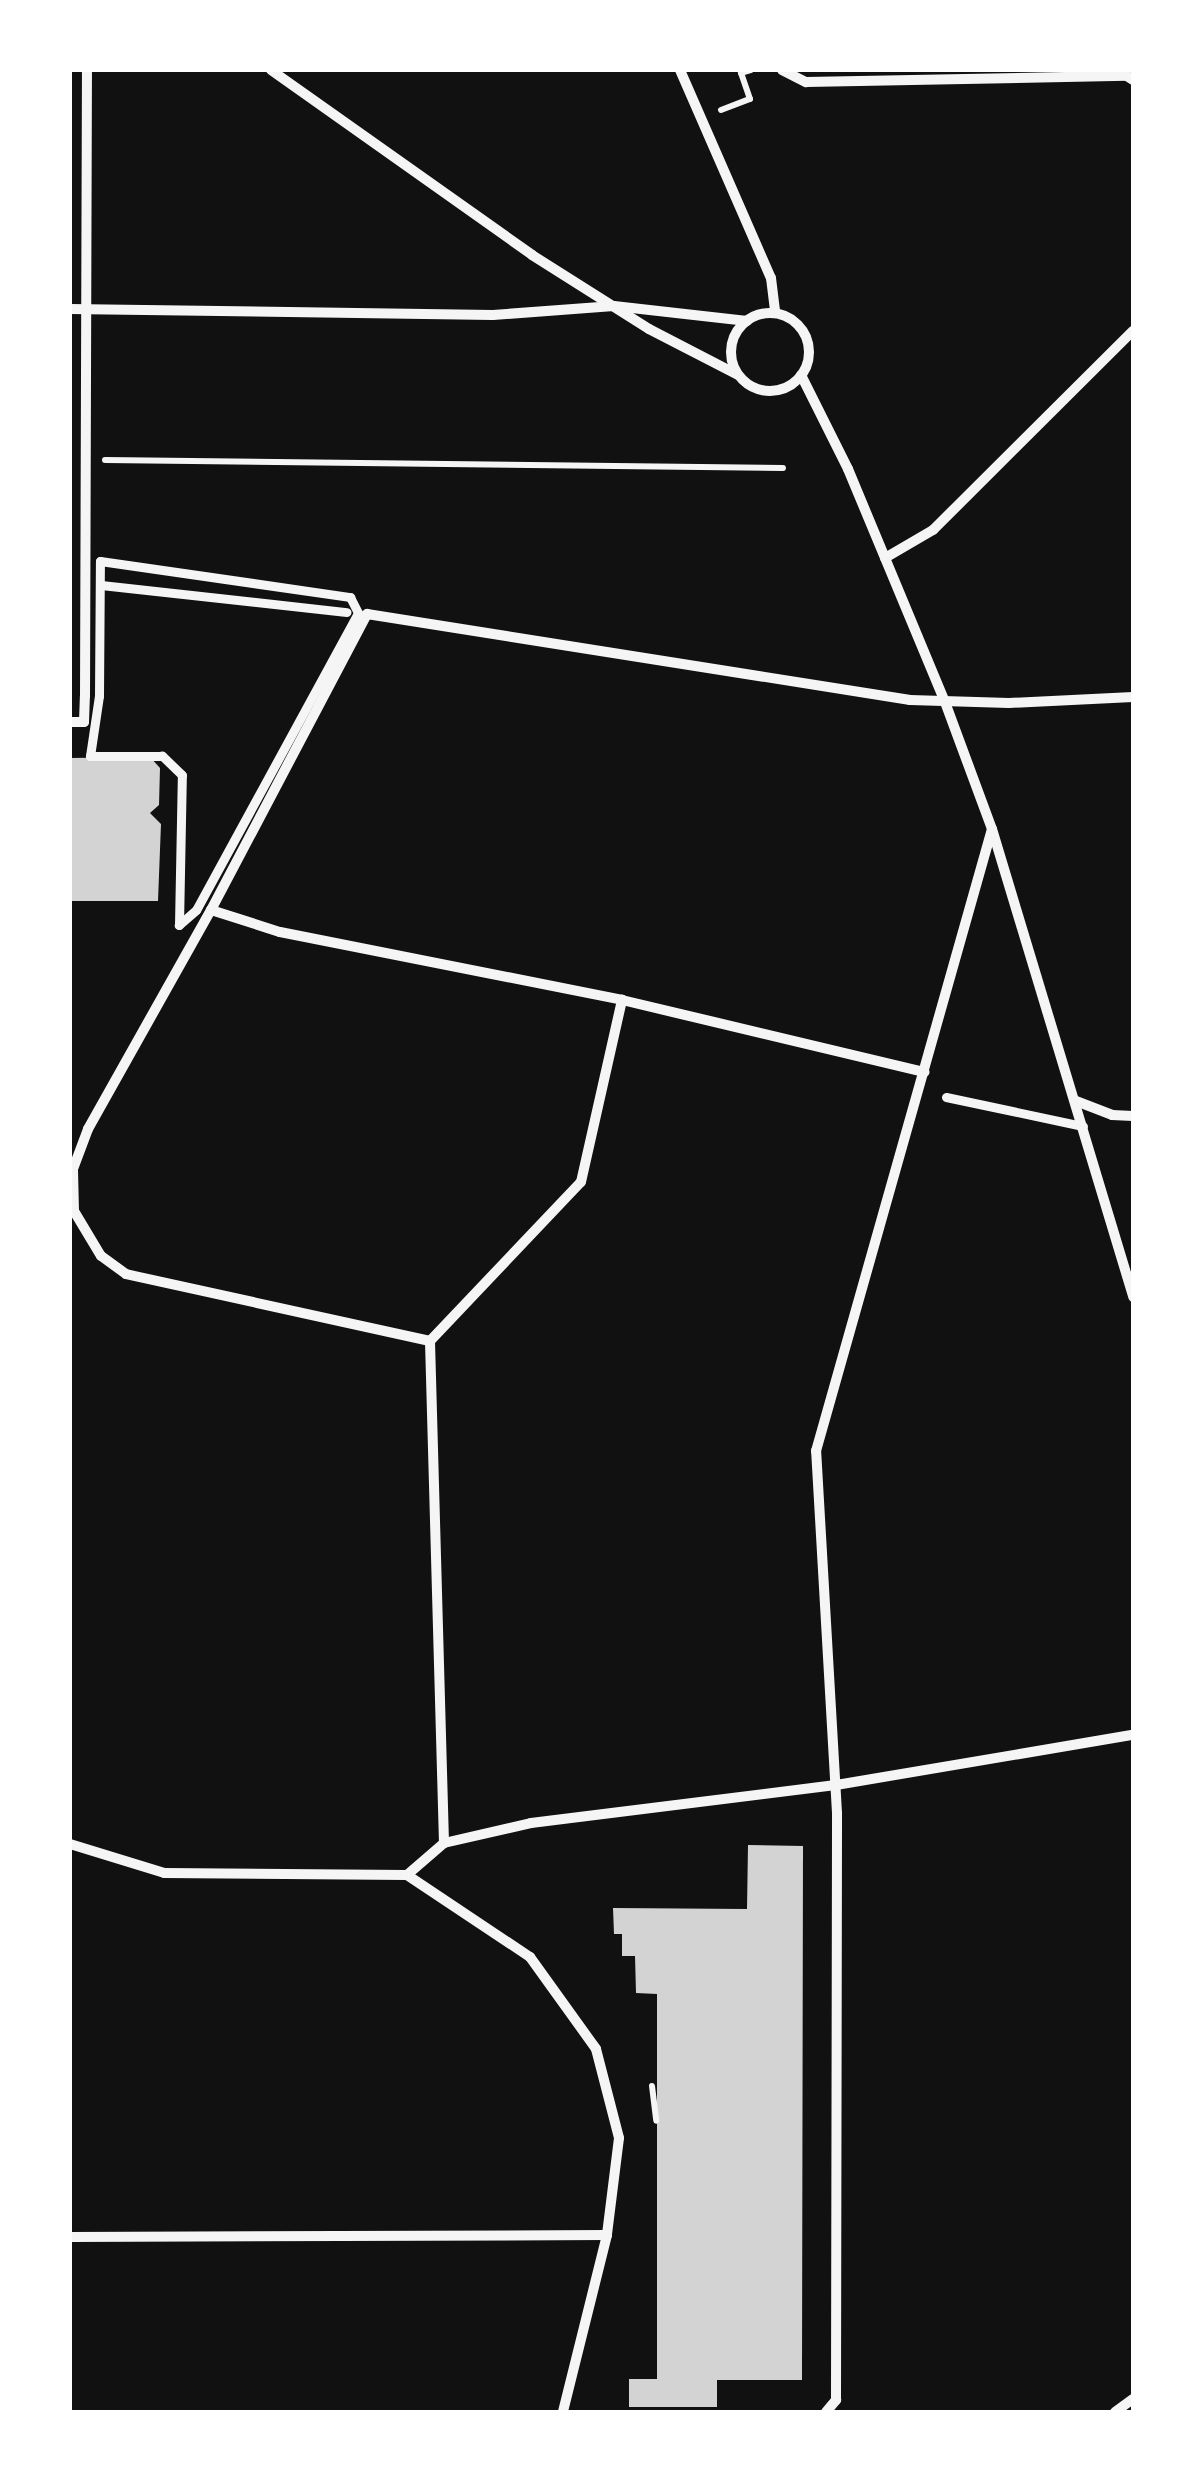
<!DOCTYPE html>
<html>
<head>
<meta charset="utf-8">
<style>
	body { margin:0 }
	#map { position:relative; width:1203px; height:2482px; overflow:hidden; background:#111; font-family:"IBM Plex Sans",sans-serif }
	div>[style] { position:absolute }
	.building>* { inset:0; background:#d3d3d3 }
	.path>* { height:6px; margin:-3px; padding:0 3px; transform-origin:3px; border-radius:3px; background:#f5f5f5 }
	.pedestrian>* { height:9px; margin:-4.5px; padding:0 4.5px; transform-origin:4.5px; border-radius:4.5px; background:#f5f5f5 }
	.minor>* { height:10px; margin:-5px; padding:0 5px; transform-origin:5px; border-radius:5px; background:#f5f5f5 }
	.minor>.ring { margin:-5px; padding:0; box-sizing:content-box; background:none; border:10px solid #f5f5f5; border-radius:50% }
	span { translate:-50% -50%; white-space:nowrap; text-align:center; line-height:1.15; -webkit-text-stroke:8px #fff; paint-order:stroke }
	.frame { position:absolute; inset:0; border:72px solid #fff; pointer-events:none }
</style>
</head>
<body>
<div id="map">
	<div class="building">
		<div style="clip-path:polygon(150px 757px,160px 768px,159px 805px,150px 813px,161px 824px,158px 901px,70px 901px,70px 758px)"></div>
		<div style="clip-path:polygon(748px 1845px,803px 1846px,802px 2380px,717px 2380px,717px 2407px,629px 2407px,629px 2379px,657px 2379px,657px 1994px,636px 1993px,635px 1956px,622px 1956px,622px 1934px,614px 1934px,613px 1908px,747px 1909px)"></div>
	</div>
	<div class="path">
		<div style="left:721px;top:110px;width:31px;rotate:-21deg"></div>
		<div style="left:750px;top:99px;width:28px;rotate:-109deg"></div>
		<div style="left:741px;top:73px;width:10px;rotate:-17deg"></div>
		<div style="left:105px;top:460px;width:678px;rotate:0.68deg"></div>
		<div style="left:652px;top:2086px;width:35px;rotate:83deg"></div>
	</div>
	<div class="pedestrian">
		<div style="left:100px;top:561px;width:253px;rotate:8.2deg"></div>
		<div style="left:350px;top:597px;width:18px;rotate:63deg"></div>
		<div style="left:358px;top:613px;width:338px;rotate:118.6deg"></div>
		<div style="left:196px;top:910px;width:23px;rotate:139deg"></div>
		<div style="left:179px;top:925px;width:150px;rotate:-88.9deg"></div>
		<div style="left:182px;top:775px;width:28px;rotate:-136deg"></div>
		<div style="left:162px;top:756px;width:72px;rotate:180deg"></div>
		<div style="left:90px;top:756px;width:61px;rotate:-81.5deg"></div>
		<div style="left:99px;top:696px;width:135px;rotate:-89.6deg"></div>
		<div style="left:101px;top:585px;width:247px;rotate:6.3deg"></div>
		<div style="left:946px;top:1097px;width:140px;rotate:12deg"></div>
	</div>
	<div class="minor">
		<div style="left:271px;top:70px;width:320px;rotate:35.3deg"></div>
		<div style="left:532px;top:255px;width:138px;rotate:32.3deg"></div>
		<div style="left:649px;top:329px;width:100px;rotate:27.3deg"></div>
		<div style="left:680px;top:70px;width:227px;rotate:66.4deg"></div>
		<div style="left:771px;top:278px;width:35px;rotate:83deg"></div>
		<div style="left:782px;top:70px;width:27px;rotate:27deg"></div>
		<div style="left:806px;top:82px;width:321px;rotate:-1.1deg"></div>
		<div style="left:1127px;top:76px;width:7px;rotate:34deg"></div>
		<div style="left:70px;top:309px;width:423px;rotate:0.8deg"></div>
		<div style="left:493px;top:315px;width:121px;rotate:-4.3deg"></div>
		<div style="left:614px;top:306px;width:134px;rotate:6.4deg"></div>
		<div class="ring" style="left:731px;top:313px;width:68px;height:68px"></div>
		<div style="left:801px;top:375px;width:105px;rotate:63.4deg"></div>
		<div style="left:848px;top:469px;width:252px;rotate:67.4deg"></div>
		<div style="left:945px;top:702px;width:135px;rotate:69.7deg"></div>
		<div style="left:992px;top:829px;width:489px;rotate:73.2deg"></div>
		<div style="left:885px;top:558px;width:56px;rotate:-30.3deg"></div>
		<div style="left:933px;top:530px;width:282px;rotate:-44.9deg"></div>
		<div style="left:70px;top:722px;width:14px"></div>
		<div style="left:84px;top:722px;width:26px;rotate:-88deg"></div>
		<div style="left:85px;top:696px;width:626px;rotate:-89.82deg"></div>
		<div style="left:211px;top:910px;width:72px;rotate:17.7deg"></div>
		<div style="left:280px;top:932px;width:349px;rotate:11.2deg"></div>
		<div style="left:622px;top:1000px;width:311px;rotate:13.4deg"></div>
		<div style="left:1076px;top:1101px;width:39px;rotate:21deg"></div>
		<div style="left:1112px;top:1115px;width:21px;rotate:3deg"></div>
		<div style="left:430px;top:1341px;width:311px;rotate:-167.6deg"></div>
		<div style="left:126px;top:1274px;width:31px;rotate:-144deg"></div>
		<div style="left:101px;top:1256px;width:52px;rotate:-121deg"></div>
		<div style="left:74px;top:1211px;width:42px;rotate:-91.4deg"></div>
		<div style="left:73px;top:1169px;width:43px;rotate:-69.4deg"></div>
		<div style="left:88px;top:1129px;width:251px;rotate:-60.7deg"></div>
		<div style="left:211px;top:910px;width:335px;rotate:-62.2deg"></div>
		<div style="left:367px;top:614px;width:550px;rotate:9deg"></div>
		<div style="left:910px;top:700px;width:99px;rotate:1.7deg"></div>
		<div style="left:1009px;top:703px;width:124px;rotate:-2.8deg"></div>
		<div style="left:444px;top:1843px;width:502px;rotate:-91.6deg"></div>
		<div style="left:430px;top:1341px;width:219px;rotate:-46.5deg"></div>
		<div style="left:581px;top:1182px;width:187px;rotate:-77.3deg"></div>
		<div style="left:70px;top:1844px;width:98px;rotate:17.1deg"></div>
		<div style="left:164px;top:1873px;width:243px;rotate:0.5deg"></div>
		<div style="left:407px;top:1875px;width:148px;rotate:33.7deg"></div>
		<div style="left:530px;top:1957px;width:113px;rotate:54.3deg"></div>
		<div style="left:596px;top:2049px;width:92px;rotate:75.5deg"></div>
		<div style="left:619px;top:2138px;width:98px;rotate:97.1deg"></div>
		<div style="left:607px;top:2235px;width:182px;rotate:104deg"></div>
		<div style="left:407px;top:1875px;width:49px;rotate:-40.9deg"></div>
		<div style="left:444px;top:1843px;width:89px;rotate:-12.9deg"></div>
		<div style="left:531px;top:1823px;width:307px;rotate:-7.1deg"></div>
		<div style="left:836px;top:1785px;width:301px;rotate:-9.6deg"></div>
		<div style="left:70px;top:2237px;width:537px;rotate:-0.21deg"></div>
		<div style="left:826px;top:2412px;width:16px;rotate:-50deg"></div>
		<div style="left:836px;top:2400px;width:587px;rotate:-89.9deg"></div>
		<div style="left:837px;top:1813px;width:363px;rotate:-93.3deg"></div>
		<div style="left:816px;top:1451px;width:646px;rotate:-74.2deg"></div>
		<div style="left:1115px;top:2412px;width:22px;rotate:-36deg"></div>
	</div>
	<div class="frame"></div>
</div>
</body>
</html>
